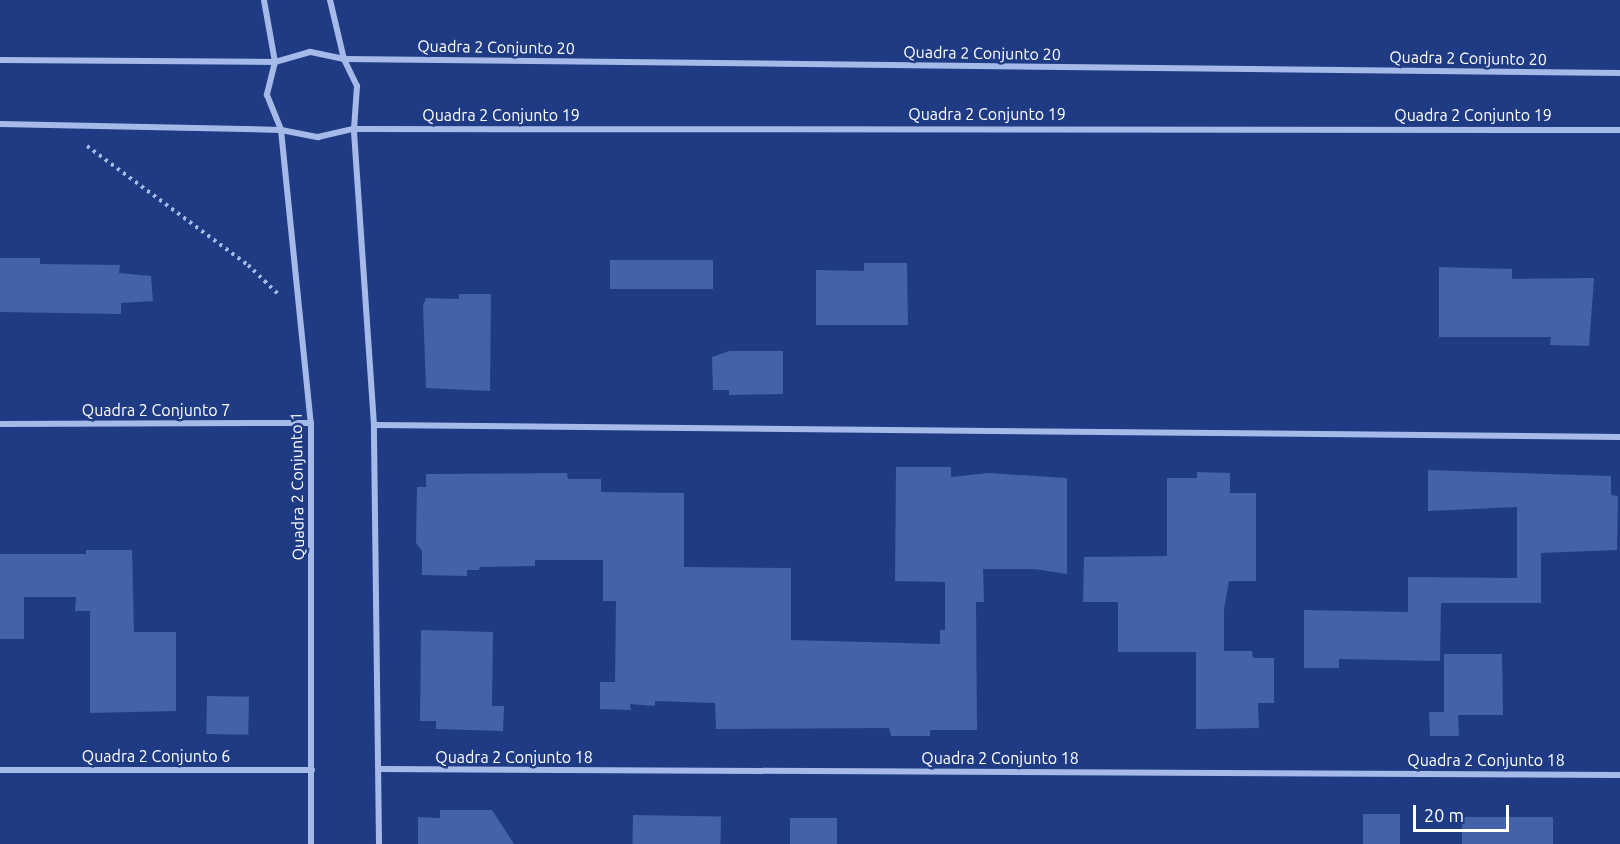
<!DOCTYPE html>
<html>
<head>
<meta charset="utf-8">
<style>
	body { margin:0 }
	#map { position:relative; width:1620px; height:844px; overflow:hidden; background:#1f3b84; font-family:Ubuntu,sans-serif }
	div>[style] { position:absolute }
	.building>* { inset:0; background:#4362aa; transform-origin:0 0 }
	.path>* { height:4px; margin-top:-2px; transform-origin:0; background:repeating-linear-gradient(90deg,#a6bae9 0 3px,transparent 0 7.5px) }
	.street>* { height:6px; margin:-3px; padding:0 3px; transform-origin:3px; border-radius:3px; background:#a6bae9 }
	span { translate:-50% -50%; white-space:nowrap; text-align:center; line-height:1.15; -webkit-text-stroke:5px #1f3b84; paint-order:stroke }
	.street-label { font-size:16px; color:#fff }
	.scale { position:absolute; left:1413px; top:805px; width:96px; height:27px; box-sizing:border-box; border:3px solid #fff; border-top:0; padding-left:8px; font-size:18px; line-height:21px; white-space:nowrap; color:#fff; -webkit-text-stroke:4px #1f3b84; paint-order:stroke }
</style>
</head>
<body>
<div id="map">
	<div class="building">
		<div style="clip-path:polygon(0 258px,40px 258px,40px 264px,120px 265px,119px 273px,151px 276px,153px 301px,121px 303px,121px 314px,0 312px)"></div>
		<div style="left:610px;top:260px;width:103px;height:29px"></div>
		<div style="clip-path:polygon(864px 263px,907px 263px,908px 325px,816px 325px,816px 270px,864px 271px)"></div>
		<div style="clip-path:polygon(1439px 267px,1512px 269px,1512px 279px,1594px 278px,1589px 346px,1550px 345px,1551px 337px,1439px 337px)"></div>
		<div style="clip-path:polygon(459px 294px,491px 294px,490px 391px,426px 388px,423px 306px,426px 298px,459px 299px)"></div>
		<div style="clip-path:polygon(729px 351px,783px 351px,783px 394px,729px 395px,729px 390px,713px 390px,712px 357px)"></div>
		<div style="clip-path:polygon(896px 467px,951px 467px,951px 477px,988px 473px,1067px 478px,1067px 574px,1034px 569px,983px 569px,984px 602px,976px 602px,977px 730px,930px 730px,930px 736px,891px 736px,889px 728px,716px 729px,715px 703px,655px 701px,655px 706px,630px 704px,631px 710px,600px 709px,600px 682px,615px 682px,616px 601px,603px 601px,603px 560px,535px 560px,535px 566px,480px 567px,479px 570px,467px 570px,467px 576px,422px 575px,422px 551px,416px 543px,417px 487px,426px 487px,426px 474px,567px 473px,568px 479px,601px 479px,601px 492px,684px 493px,684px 567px,791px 568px,791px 640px,940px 644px,940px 630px,945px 630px,945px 582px,895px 581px)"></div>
		<div style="clip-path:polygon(1428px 470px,1611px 476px,1611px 495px,1618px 496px,1617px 550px,1541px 553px,1541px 603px,1441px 603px,1440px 661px,1339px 659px,1339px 668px,1304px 668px,1304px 610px,1408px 612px,1408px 577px,1517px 578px,1517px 507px,1428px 511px)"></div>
		<div style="clip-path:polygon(1197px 472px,1230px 473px,1230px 493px,1256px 493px,1256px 581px,1229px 581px,1224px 609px,1224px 651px,1252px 651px,1253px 658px,1274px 658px,1274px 703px,1258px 703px,1259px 728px,1196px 729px,1196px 652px,1118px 652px,1118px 602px,1083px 602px,1084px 557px,1167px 556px,1167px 478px,1197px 478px)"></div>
		<div style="clip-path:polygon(86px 550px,132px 550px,134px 632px,176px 632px,176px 711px,90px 713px,90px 611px,75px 611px,76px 597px,24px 597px,24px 639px,0 639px,0 554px,86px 554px)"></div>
		<div style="clip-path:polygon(421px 630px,493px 632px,492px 706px,504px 706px,503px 731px,436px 729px,436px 721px,420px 721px)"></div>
		<div style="clip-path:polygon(1444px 654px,1502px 654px,1503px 715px,1458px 715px,1459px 736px,1430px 736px,1429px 712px,1444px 712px)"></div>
		<div style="left:207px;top:696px;width:42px;height:38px;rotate:1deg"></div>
		<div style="clip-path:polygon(440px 810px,492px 810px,514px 844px,418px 844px,418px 817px,440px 818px)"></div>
		<div style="left:1400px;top:814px;width:30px;height:37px;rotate:90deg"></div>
		<div style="left:633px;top:815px;width:88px;height:29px;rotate:1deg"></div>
		<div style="left:1553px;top:817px;width:27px;height:91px;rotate:90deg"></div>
		<div style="left:790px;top:818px;width:47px;height:26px"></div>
	</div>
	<div class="path">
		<div style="left:87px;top:146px;width:200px;rotate:36.5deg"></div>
		<div style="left:248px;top:265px;width:42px;rotate:44deg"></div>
	</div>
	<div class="street">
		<div style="left:330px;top:0;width:61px;rotate:76.7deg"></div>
		<div style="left:344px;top:59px;width:1276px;rotate:0.63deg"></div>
		<div style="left:0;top:60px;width:275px;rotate:0.4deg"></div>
		<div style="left:275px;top:62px;width:63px;rotate:-100.1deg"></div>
		<div style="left:0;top:124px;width:281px;rotate:1.2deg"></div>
		<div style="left:281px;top:130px;width:295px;rotate:84.2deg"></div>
		<div style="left:311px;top:423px;width:421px;rotate:90deg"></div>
		<div style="left:0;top:424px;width:311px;rotate:-0.2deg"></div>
		<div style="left:374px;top:425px;width:1246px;rotate:0.55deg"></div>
		<div style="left:380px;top:769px;width:1240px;rotate:0.28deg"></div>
		<div style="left:0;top:770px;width:312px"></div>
		<div style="left:379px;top:844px;width:419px;rotate:-90.7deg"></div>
		<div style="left:374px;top:425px;width:297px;rotate:-93.9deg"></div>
		<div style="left:354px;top:129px;width:43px;rotate:-86deg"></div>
		<div style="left:357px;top:86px;width:30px;rotate:-116deg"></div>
		<div style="left:344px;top:59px;width:35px;rotate:-168deg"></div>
		<div style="left:310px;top:52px;width:36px;rotate:164deg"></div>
		<div style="left:275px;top:62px;width:34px;rotate:104deg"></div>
		<div style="left:267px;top:95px;width:38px;rotate:68deg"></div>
		<div style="left:281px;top:130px;width:38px;rotate:11deg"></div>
		<div style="left:318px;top:137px;width:37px;rotate:-13deg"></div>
		<div style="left:354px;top:129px;width:1266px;rotate:0.05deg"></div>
	</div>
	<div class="street-label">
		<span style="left:496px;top:47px;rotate:1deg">Quadra 2 Conjunto 20</span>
		<span style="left:982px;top:53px;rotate:1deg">Quadra 2 Conjunto 20</span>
		<span style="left:1468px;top:58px;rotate:1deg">Quadra 2 Conjunto 20</span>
		<span style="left:987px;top:114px">Quadra 2 Conjunto 19</span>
		<span style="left:501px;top:115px">Quadra 2 Conjunto 19</span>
		<span style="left:1473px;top:115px">Quadra 2 Conjunto 19</span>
		<span style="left:156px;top:410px">Quadra 2 Conjunto 7</span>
		<span style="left:297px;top:486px;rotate:-91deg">Quadra 2 Conjunto 1</span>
		<span style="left:156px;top:756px">Quadra 2 Conjunto 6</span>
		<span style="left:514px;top:757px">Quadra 2 Conjunto 18</span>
		<span style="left:1000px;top:758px">Quadra 2 Conjunto 18</span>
		<span style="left:1486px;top:760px">Quadra 2 Conjunto 18</span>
	</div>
	<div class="scale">20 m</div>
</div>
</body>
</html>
